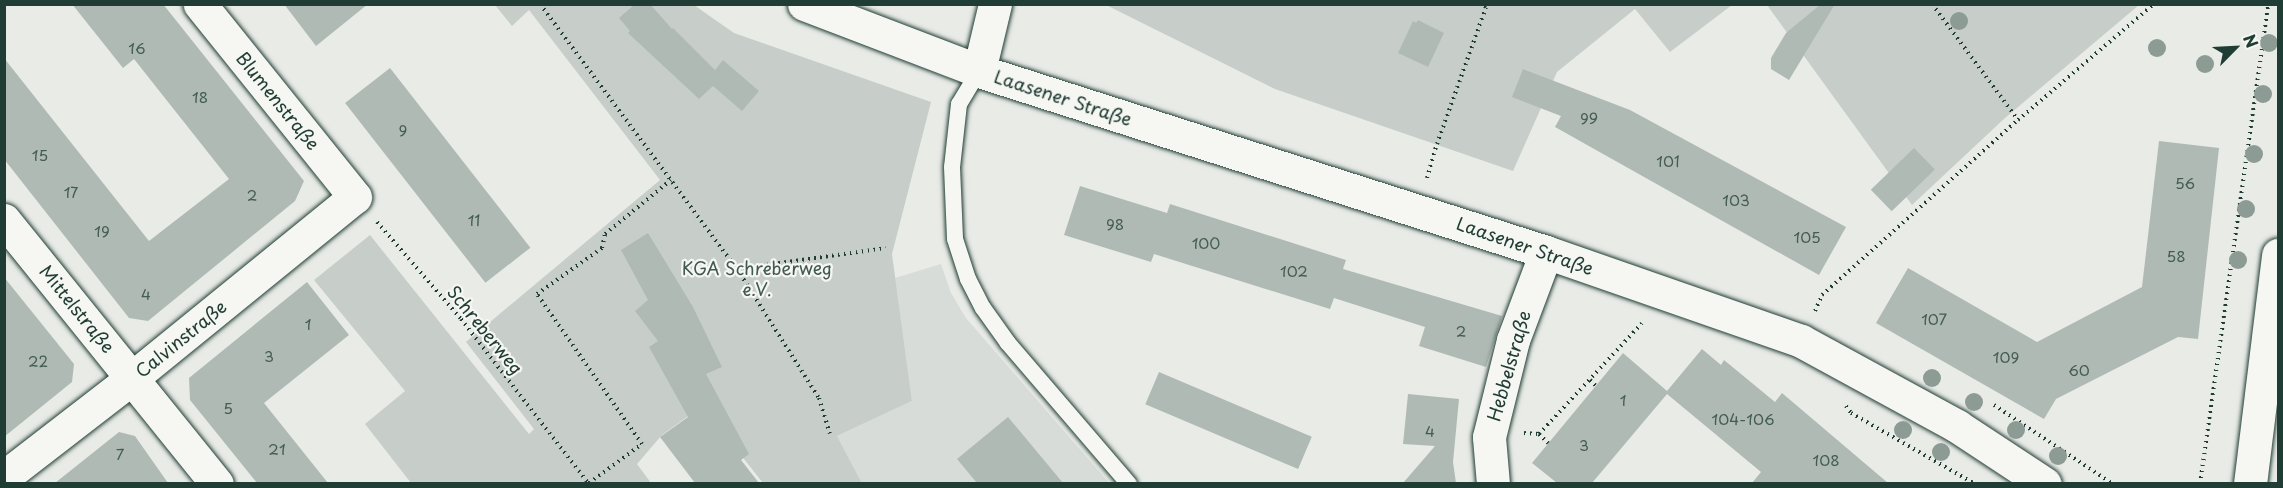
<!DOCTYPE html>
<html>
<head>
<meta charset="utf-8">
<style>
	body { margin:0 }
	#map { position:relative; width:2283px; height:488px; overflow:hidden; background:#e9ebe7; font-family:"Playpen Sans",sans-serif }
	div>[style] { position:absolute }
	.built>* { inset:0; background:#d8dcd8 }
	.green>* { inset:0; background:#c7cec9 }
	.building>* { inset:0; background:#b0bab5; transform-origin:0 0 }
	.path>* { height:4px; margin-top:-2px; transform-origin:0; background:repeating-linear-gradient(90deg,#1f3d34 0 1.5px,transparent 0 6px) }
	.roads { filter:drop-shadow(0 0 2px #1f3d34) drop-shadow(0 0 2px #1f3d34) }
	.lane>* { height:16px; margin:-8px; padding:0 8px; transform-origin:8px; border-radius:8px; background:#f6f6f2 }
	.street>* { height:33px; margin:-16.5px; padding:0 16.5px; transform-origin:16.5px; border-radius:16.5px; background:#f6f6f2 }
	.secondary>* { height:33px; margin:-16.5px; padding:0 16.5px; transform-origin:16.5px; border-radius:16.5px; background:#f6f6f2 }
	.trees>* { width:18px; height:18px; margin:-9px; border-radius:50%; background:#8d9b95 }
	span { translate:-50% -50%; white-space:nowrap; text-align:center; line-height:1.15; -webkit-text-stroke:4.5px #f6f6f2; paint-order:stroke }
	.number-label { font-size:15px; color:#435c54 }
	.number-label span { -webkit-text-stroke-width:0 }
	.street-label { font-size:18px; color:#1f3d34 }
	.park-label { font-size:18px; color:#415a52 }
	.frame { position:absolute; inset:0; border:6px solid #1f3d34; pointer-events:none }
	.north { position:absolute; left:2205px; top:18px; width:60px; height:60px; -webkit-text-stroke:4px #f6f6f2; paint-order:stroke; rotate:66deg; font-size:16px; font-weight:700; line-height:24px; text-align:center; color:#1f3d34 }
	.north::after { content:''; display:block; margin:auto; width:21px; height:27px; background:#1f3d34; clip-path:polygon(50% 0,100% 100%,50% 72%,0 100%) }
</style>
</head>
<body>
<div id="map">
	<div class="built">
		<div style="clip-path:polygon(941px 264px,951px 293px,966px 318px,1109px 483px,862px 483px,837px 436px,912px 401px,895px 278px)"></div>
	</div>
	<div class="green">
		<div style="clip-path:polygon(495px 5px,694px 5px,734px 33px,931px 102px,892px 254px,912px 401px,837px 436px,862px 483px,763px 483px,702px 406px,662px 435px,637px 464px,651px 483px,411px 483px,365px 424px,405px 391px,314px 280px,370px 235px,529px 434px,534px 429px,466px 342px,660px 180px,529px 10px,512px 26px)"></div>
		<div style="clip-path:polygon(1106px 5px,1732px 5px,1670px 52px,1635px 9px,1557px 72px,1513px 171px,1275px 89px)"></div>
		<div style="clip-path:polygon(1767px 5px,2139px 5px,2005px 118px,1912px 205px)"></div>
	</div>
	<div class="building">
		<div style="clip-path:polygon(72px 4px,163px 4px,304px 181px,295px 201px,148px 321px,129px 318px,4px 159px,4px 58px,149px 241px,229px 179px,134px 59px,123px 68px)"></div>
		<div style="clip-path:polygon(284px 4px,368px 4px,316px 46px)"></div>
		<div style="clip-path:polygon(635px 4px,650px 4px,672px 29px,673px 28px,715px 70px,723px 60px,759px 91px,742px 111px,713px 86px,699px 99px,628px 33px,630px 31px,619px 18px)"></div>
		<div style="clip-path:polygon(1821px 4px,1835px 4px,1789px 80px,1771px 69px,1771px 58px,1786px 33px)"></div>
		<div style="clip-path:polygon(1418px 20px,1444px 33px,1428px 67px,1398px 53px,1413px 21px,1416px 23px)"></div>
		<div style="left:390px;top:68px;width:228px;height:57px;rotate:52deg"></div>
		<div style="clip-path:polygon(1523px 69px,1630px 110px,1846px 227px,1819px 275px,1555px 127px,1561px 116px,1512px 97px)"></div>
		<div style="clip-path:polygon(2159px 141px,2219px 148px,2198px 339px,2178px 337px,2056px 399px,2044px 419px,1876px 323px,1908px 268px,2037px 342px,2142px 287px)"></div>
		<div style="left:1914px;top:148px;width:30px;height:60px;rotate:46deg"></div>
		<div style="clip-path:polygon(1080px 186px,1167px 213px,1170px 204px,1346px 260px,1343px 269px,1502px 316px,1486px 367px,1419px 346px,1425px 327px,1334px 298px,1330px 309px,1154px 254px,1151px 262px,1064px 235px)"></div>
		<div style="clip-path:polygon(648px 233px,693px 307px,722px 367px,706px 374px,749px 454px,741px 460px,759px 483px,695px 483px,660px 437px,688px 417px,649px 347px,658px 341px,635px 311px,648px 300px,621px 250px)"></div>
		<div style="clip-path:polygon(4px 277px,74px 364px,72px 382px,4px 437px)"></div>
		<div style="clip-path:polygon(307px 282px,349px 335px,264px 403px,328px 483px,257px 483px,190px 400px,189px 378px)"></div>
		<div style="clip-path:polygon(1702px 349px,1721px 365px,1724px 360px,1775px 402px,1782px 393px,1888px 483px,1752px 483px,1761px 472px,1667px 394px,1592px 483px,1557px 483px,1532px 463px,1623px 353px,1667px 391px)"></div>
		<div style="left:1159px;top:372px;width:166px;height:35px;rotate:23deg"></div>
		<div style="clip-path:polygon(1408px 394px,1459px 399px,1453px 462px,1456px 483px,1403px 483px,1435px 446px,1403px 444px)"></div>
		<div style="clip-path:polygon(1008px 417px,1063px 483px,977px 483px,957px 459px)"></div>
		<div style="clip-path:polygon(119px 432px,135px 436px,168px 483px,55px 483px)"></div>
	</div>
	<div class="path">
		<div style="left:540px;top:4px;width:330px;rotate:53.4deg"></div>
		<div style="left:737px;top:269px;width:153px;rotate:57.6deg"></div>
		<div style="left:819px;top:398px;width:37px;rotate:73deg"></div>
		<div style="left:1932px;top:4px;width:144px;rotate:53.4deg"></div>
		<div style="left:1427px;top:178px;width:35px;rotate:-74deg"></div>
		<div style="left:1437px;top:144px;width:145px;rotate:-70.3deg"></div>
		<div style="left:1486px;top:7px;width:4px;rotate:-135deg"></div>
		<div style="left:377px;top:222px;width:128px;rotate:49.1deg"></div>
		<div style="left:461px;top:319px;width:209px;rotate:52.2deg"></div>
		<div style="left:737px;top:269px;width:150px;rotate:-8deg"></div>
		<div style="left:1815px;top:311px;width:17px;rotate:-66deg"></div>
		<div style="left:1822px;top:295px;width:263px;rotate:-41.8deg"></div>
		<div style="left:2018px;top:120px;width:179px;rotate:-40.5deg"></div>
		<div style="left:1590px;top:380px;width:8px;rotate:45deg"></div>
		<div style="left:1994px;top:405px;width:143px;rotate:33.6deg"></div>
		<div style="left:1846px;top:406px;width:9px;rotate:54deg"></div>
		<div style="left:1851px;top:413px;width:143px;rotate:29.8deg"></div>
		<div style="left:1524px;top:433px;width:15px;rotate:4deg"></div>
		<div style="left:1539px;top:434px;width:151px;rotate:-47.1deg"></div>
		<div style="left:1539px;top:434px;width:13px;rotate:45deg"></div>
		<div style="left:589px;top:483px;width:66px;rotate:-36.3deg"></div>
		<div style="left:642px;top:444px;width:183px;rotate:-125deg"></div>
		<div style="left:537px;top:294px;width:80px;rotate:-35.3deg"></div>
		<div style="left:602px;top:248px;width:14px;rotate:-78deg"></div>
		<div style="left:605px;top:234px;width:85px;rotate:-39.3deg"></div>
		<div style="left:2200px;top:484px;width:485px;rotate:-81.9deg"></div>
	</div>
	<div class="roads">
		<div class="lane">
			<div style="left:979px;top:71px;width:39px;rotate:121deg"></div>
			<div style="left:959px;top:104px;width:63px;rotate:96.3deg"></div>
			<div style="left:952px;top:167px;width:72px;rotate:87.6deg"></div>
			<div style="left:955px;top:239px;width:42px;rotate:72deg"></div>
			<div style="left:968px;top:279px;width:33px;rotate:63deg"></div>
			<div style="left:983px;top:308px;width:43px;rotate:54.5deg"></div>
			<div style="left:1008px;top:343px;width:186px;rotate:49.4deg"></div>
		</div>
		<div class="street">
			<div style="left:804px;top:4px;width:187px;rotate:20.9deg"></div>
			<div style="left:979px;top:71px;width:595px;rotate:17.7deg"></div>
			<div style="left:1546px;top:252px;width:270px;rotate:19.2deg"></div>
			<div style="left:1801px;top:341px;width:178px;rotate:28.6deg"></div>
			<div style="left:1957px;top:426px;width:105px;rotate:33.4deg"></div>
			<div style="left:979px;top:71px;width:69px;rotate:-76.6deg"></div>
			<div style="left:4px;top:220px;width:339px;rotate:51.1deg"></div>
			<div style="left:4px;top:477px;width:162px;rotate:-37.7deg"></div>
			<div style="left:132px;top:378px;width:287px;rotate:-39.1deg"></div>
			<div style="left:355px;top:197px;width:248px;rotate:-128.8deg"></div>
			<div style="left:1493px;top:484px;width:47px;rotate:-94.9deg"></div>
			<div style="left:1489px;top:437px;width:100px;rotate:-76.1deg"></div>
			<div style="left:1513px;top:340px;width:94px;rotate:-69.4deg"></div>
		</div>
		<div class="secondary">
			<div style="left:2250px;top:484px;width:231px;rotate:-83deg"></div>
		</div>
	</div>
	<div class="trees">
		<div style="left:1959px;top:21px"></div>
		<div style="left:2269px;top:43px"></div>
		<div style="left:2157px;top:48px"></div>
		<div style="left:2205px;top:64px"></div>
		<div style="left:2263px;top:94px"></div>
		<div style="left:2254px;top:154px"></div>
		<div style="left:2246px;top:209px"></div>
		<div style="left:2238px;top:260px"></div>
		<div style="left:1932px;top:378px"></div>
		<div style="left:1974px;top:402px"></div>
		<div style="left:1903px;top:430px"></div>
		<div style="left:2016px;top:430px"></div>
		<div style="left:1941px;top:452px"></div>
		<div style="left:2058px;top:456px"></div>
	</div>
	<div class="number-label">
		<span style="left:137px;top:48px">16</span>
		<span style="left:200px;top:97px">18</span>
		<span style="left:1589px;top:118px">99</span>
		<span style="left:403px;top:130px">9</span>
		<span style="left:40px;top:155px">15</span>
		<span style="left:1668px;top:161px">101</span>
		<span style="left:2185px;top:183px">56</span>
		<span style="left:71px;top:192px">17</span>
		<span style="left:252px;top:195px">2</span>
		<span style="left:1736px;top:200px">103</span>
		<span style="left:474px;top:220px">11</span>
		<span style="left:1115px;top:224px">98</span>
		<span style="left:102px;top:231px">19</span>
		<span style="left:1807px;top:237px">105</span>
		<span style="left:1206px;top:243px">100</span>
		<span style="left:2176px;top:256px">58</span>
		<span style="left:1294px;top:271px">102</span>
		<span style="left:146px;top:294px">4</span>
		<span style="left:1934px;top:319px">107</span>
		<span style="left:308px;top:324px">1</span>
		<span style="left:1461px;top:331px">2</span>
		<span style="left:269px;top:356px">3</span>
		<span style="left:2006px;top:357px">109</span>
		<span style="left:38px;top:361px">22</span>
		<span style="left:2079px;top:370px">60</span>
		<span style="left:1623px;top:400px">1</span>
		<span style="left:228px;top:408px">5</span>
		<span style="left:1743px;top:419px">104-106</span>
		<span style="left:1430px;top:431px">4</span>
		<span style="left:1584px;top:445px">3</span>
		<span style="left:277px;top:449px">21</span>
		<span style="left:120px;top:454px">7</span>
		<span style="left:1826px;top:460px">108</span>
	</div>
	<div class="street-label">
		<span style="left:1063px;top:98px;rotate:18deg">Laasener Straße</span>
		<span style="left:278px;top:101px;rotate:51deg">Blumenstraße</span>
		<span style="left:1525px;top:246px;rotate:19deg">Laasener Straße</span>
		<span style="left:77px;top:309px;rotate:51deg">Mittelstraße</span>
		<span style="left:485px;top:330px;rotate:51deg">Schreberweg</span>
		<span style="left:181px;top:339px;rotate:-39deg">Calvinstraße</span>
		<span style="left:1509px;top:366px;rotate:-74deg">Hebbelstraße</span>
	</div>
	<div class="park-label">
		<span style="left:757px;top:279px">KGA Schreberweg<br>e.V.</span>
	</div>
	<div class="frame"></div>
	<div class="north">N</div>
</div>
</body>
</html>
